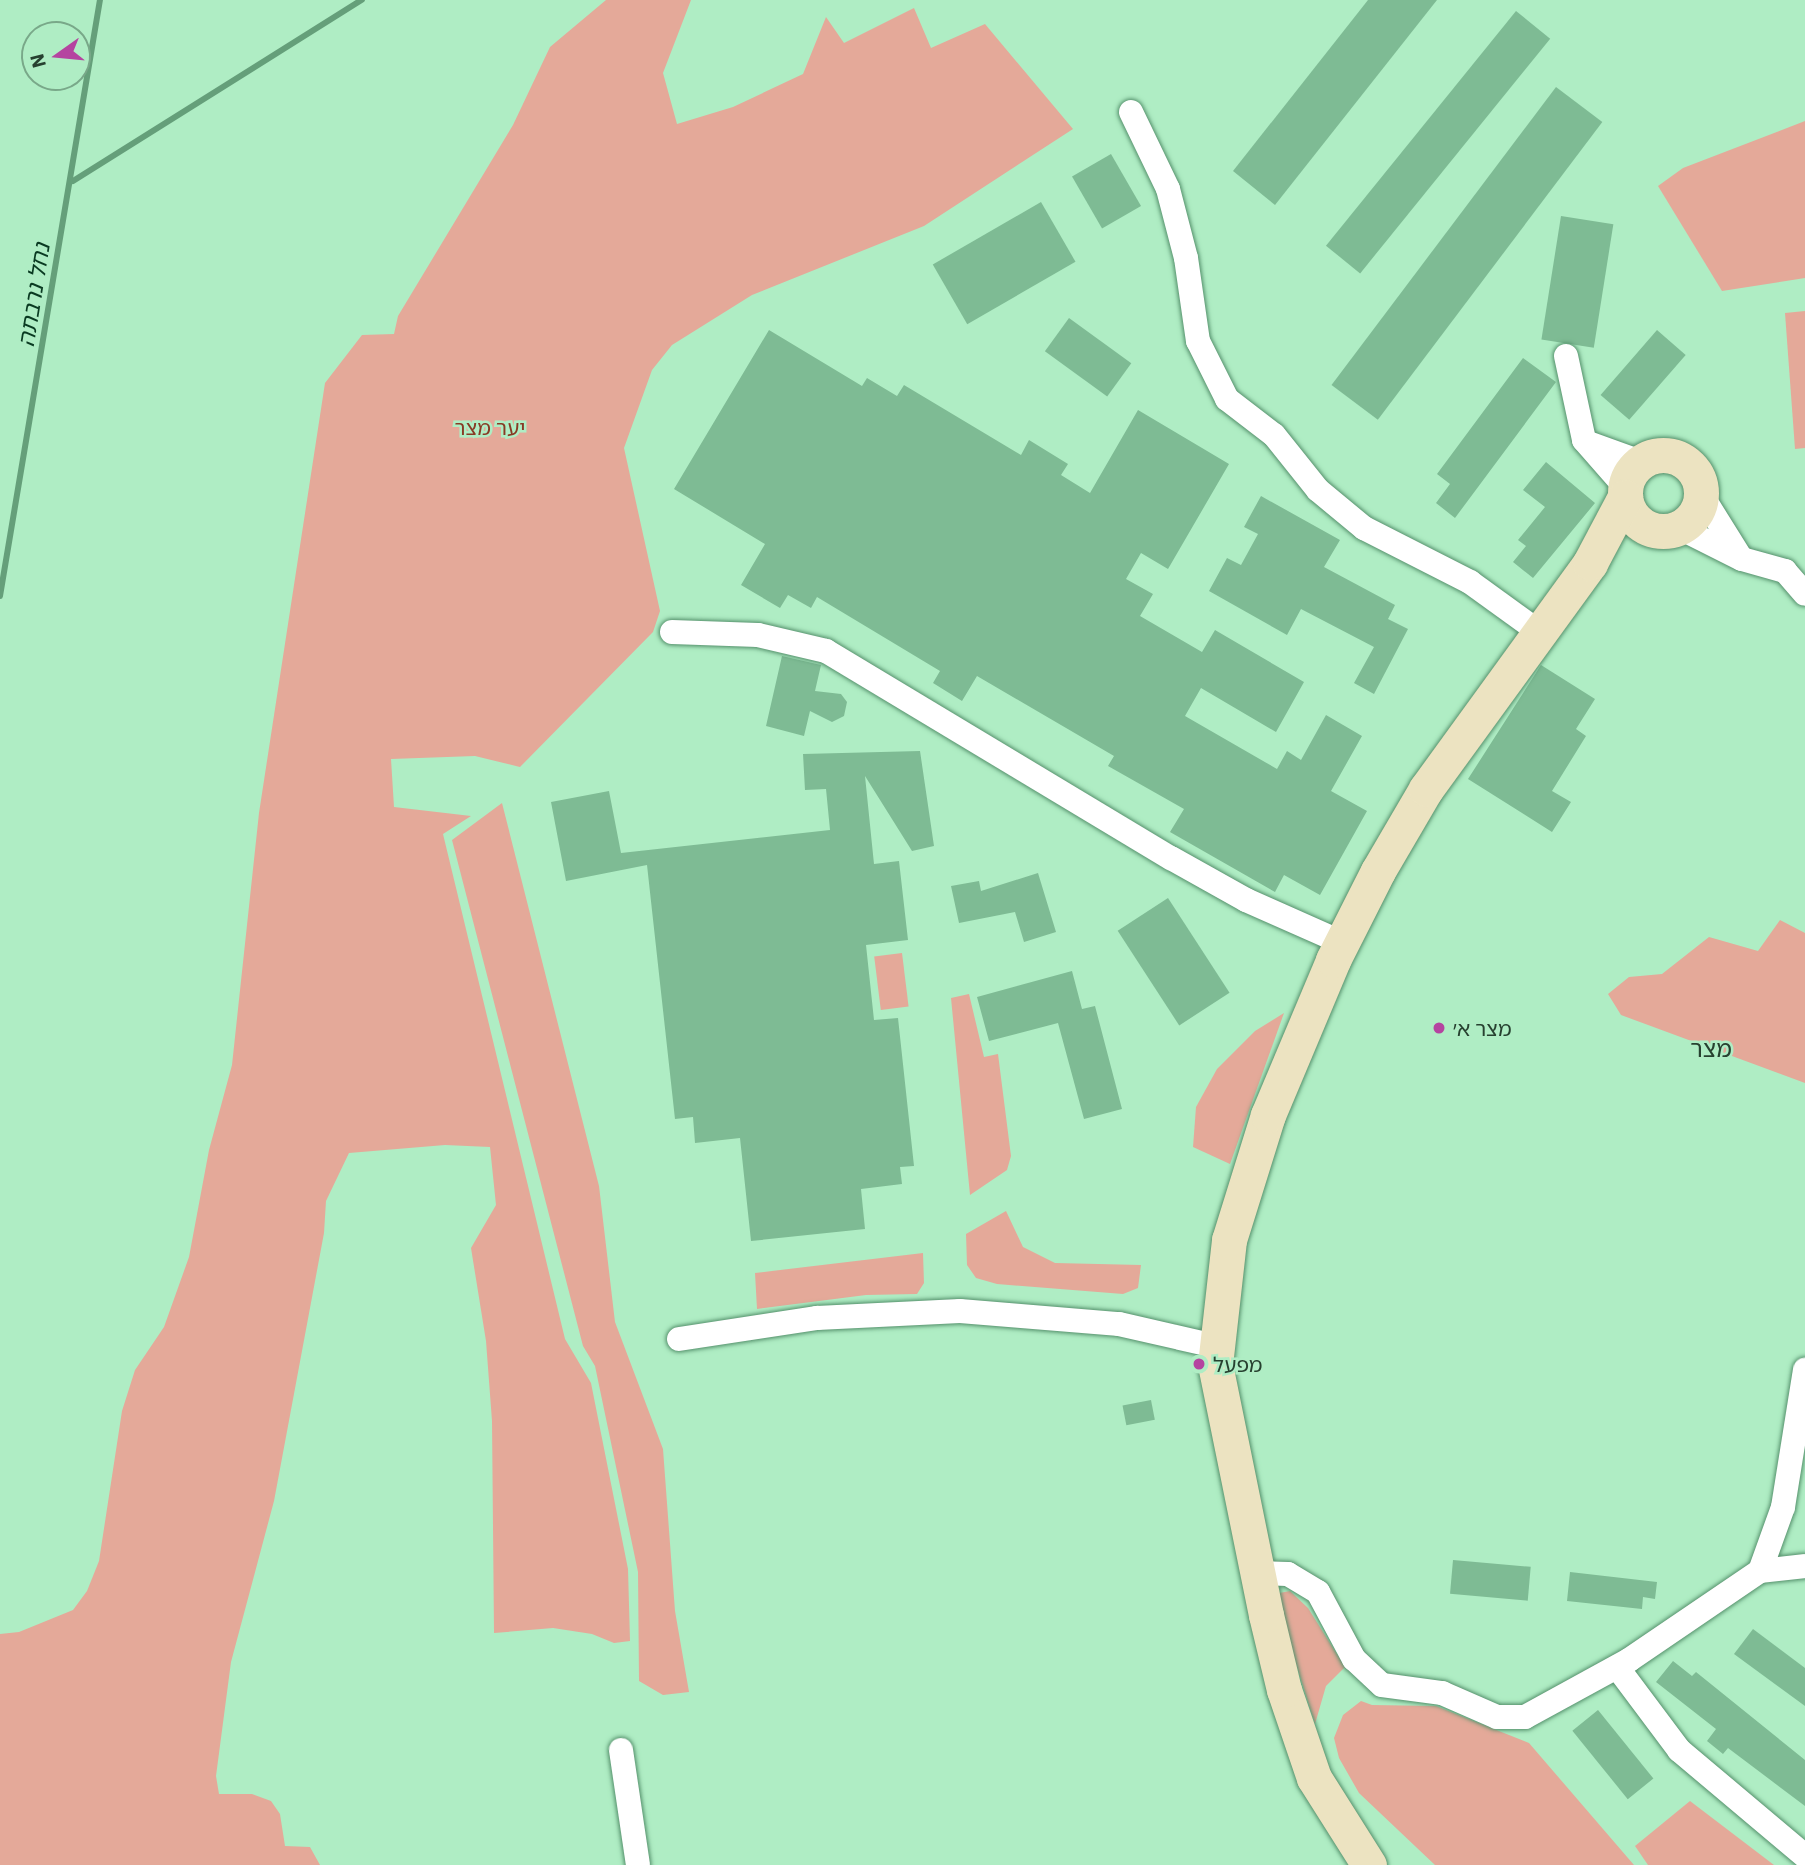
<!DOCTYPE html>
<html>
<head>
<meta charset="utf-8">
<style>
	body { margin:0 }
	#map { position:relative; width:1805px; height:1865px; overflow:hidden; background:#afedc4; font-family:"IBM Plex Sans","Noto Sans Hebrew",sans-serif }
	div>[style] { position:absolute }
	.green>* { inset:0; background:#e4a999; transform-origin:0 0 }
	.stream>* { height:6px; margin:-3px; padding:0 3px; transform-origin:3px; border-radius:3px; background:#659f7a }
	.building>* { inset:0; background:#7ebb94; transform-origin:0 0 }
	.roads { filter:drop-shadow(0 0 2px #55916c) drop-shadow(0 0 2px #55916c) }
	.street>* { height:24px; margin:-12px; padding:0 12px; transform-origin:12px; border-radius:12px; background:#fff }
	.secondary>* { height:35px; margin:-17.5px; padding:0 17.5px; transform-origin:17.5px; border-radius:17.5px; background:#ece3c1 }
	.secondary>.ring { margin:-17.5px; padding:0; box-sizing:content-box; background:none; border:35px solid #ece3c1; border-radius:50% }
	.dots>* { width:19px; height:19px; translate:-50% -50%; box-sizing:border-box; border:4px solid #afedc4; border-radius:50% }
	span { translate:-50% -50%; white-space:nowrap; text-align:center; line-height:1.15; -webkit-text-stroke:5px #afedc4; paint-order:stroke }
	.park-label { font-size:21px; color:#883a25 }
	.poi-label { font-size:21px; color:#274130 }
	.left { translate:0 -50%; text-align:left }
	.water-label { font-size:23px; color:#093a21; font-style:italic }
	.quarter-label { font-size:24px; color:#274130 }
	.north { position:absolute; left:21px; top:21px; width:70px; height:70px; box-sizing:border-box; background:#afedc4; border:2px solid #79a889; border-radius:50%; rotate:255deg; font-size:19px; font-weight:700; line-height:28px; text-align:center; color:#274130 }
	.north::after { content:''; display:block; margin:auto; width:24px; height:32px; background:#b544a0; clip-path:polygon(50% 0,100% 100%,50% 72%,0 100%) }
</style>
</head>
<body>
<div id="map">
	<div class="green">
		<div style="clip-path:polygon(606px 0,691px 0,663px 73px,677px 124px,733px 107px,803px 74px,826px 17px,844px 43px,914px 8px,931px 48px,985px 24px,1073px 129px,924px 226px,752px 295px,672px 345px,652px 370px,624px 448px,660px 611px,653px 632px,520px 767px,475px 756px,391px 759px,394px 807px,471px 816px,443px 834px,565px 1339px,591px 1383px,628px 1569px,630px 1641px,614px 1643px,592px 1634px,553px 1628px,494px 1633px,492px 1421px,486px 1341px,471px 1248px,496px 1205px,490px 1147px,445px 1145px,349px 1153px,326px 1201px,324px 1233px,274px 1501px,231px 1662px,216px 1776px,219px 1794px,252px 1794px,271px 1801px,280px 1814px,285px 1846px,310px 1847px,320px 1865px,0 1865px,0 1634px,19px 1632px,73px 1610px,87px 1591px,99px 1561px,122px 1411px,135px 1370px,164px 1327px,189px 1257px,209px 1150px,232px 1065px,259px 813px,325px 383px,362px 335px,394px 334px,398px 316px,513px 125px,550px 47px)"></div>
		<div style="clip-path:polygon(1805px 121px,1805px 278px,1722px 291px,1658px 186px,1683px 168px)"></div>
		<div style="clip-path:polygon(1805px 311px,1805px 448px,1795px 449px,1785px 313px)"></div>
		<div style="clip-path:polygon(502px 803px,599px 1186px,615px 1322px,663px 1449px,675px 1611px,689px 1692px,663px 1695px,639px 1681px,638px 1572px,595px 1366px,583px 1346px,452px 840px)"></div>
		<div style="clip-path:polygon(1780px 920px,1805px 933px,1805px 1083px,1621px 1015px,1608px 994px,1629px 977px,1662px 974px,1709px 937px,1758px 951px)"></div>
		<div style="left:902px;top:953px;width:54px;height:28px;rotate:83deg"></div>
		<div style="clip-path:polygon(969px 994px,984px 1057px,998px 1054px,1011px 1156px,1007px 1170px,970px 1195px,951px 998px)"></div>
		<div style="clip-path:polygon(1284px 1013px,1230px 1164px,1193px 1147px,1196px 1107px,1217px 1069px,1255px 1031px)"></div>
		<div style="clip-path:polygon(1006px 1211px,1023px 1247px,1055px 1263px,1141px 1265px,1138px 1288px,1123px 1294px,997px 1284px,976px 1278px,967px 1265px,966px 1234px)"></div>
		<div style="clip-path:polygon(923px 1253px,924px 1283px,917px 1294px,866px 1295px,757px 1309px,755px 1273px)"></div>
		<div style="clip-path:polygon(1290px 1591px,1308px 1608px,1345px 1667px,1326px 1686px,1315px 1724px,1274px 1594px)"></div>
		<div style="clip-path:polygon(1361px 1701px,1372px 1705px,1436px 1706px,1529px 1743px,1634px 1865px,1435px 1865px,1359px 1793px,1339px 1758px,1334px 1738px,1343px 1715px)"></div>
		<div style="clip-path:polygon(1690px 1801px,1774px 1865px,1648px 1865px,1635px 1846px)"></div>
	</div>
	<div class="stream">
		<div style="left:73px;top:181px;width:341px;rotate:-32.1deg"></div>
		<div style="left:0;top:596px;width:604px;rotate:-80.48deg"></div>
	</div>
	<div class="building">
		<div style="clip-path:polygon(1368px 0,1437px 0,1275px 205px,1233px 171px)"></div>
		<div style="left:1516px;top:11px;width:44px;height:302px;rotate:39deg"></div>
		<div style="left:1556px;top:87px;width:58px;height:373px;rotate:37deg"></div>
		<div style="left:1111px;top:154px;width:60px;height:45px;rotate:60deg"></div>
		<div style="left:1041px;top:202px;width:69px;height:125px;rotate:60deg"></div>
		<div style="left:1561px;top:216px;width:53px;height:125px;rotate:9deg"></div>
		<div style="left:1069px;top:318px;width:77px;height:41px;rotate:36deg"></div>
		<div style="clip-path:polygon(769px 330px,862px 386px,867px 378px,897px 396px,904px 385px,1021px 455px,1029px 440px,1068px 464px,1061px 475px,1090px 493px,1138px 410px,1229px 464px,1168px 569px,1141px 553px,1126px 579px,1153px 594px,1140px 616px,1202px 652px,1215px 630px,1304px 682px,1276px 732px,1201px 688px,1185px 716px,1277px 769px,1287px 751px,1301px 760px,1326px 715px,1362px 736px,1331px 791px,1367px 811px,1320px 895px,1284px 875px,1275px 892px,1170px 832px,1184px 809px,1108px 766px,1114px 756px,977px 676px,962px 701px,933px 683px,940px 671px,817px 597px,811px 608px,788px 595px,780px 608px,741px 585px,765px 544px,674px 489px)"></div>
		<div style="left:1657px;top:330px;width:38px;height:86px;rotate:41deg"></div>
		<div style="clip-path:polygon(1523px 358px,1556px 382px,1455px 518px,1436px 503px,1450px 484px,1437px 474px)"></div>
		<div style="clip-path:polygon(1546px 462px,1595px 503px,1533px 578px,1513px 562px,1526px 546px,1518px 540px,1545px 507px,1523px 490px)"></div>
		<div style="clip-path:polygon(1261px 496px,1340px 540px,1324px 567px,1395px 605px,1388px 619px,1408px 629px,1374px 694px,1354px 683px,1374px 647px,1301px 609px,1287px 635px,1209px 591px,1227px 558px,1241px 565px,1258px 534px,1244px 527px)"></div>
		<div style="clip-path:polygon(782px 656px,821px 665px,815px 691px,841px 694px,847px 702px,844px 716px,832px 722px,810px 711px,804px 736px,766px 726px)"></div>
		<div style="clip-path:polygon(1541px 665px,1595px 699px,1576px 729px,1586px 736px,1552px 791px,1571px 802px,1552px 832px,1468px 779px)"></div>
		<div style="clip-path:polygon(920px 751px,934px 846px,912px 851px,865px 776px,874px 864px,899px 861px,908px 940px,866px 945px,874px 1020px,898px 1018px,914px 1166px,900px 1167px,902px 1184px,861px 1189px,865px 1229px,751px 1241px,740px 1138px,695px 1143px,693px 1117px,675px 1119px,647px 865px,566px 881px,551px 802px,609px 791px,621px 853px,830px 830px,826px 789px,805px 790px,803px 754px)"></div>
		<div style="clip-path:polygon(1038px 873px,1056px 932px,1024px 942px,1015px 912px,959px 923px,951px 886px,979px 881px,981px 891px)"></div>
		<div style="left:1168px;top:898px;width:113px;height:60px;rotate:57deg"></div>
		<div style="clip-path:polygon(1072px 971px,1082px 1009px,1095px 1006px,1122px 1109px,1084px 1119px,1058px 1023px,989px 1041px,977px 997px)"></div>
		<div style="left:1151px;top:1400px;width:20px;height:29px;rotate:79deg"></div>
		<div style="left:1453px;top:1560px;width:78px;height:34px;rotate:5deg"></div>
		<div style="clip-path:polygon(1570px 1572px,1657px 1582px,1655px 1599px,1643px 1597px,1642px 1609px,1567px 1601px)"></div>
		<div style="clip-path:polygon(1753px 1629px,1805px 1668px,1805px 1706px,1734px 1654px)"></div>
		<div style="clip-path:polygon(1673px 1661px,1692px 1676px,1696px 1672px,1805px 1760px,1805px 1806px,1728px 1748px,1723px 1754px,1707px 1741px,1716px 1729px,1656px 1682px)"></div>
		<div style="left:1598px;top:1710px;width:88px;height:33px;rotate:51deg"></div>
	</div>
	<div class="roads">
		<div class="street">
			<div style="left:1131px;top:112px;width:85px;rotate:64.3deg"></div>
			<div style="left:1168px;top:189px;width:71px;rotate:75.4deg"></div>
			<div style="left:1186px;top:258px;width:84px;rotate:81.8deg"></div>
			<div style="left:1198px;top:341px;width:65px;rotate:63.4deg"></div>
			<div style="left:1227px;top:399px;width:59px;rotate:37.5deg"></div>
			<div style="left:1274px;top:435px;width:70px;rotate:51.3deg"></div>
			<div style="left:1318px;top:490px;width:60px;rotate:39.6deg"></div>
			<div style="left:1364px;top:528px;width:119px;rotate:27deg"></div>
			<div style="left:1470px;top:582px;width:85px;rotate:35.9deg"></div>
			<div style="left:1566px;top:356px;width:86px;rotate:77.9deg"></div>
			<div style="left:1584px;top:440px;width:62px;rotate:48.9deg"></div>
			<div style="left:1591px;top:444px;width:53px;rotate:19.8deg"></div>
			<div style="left:1701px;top:494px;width:72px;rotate:58.1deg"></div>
			<div style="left:1680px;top:528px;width:69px;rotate:26.6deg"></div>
			<div style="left:1742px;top:559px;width:45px;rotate:15.6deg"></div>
			<div style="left:1785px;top:571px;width:30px;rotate:49deg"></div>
			<div style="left:672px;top:632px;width:86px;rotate:2deg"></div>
			<div style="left:758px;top:635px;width:70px;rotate:13.2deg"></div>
			<div style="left:826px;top:651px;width:402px;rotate:31deg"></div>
			<div style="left:1171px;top:858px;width:86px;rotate:29.2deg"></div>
			<div style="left:1246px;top:900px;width:104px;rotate:23.9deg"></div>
			<div style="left:679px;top:1339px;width:140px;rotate:-8.7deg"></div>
			<div style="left:817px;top:1318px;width:143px;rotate:-2.8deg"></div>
			<div style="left:960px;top:1311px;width:160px;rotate:4.7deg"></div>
			<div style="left:1119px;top:1324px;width:98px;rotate:12.9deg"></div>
			<div style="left:1760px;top:1571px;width:45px;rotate:-6.3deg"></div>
			<div style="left:1257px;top:1573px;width:31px;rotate:2deg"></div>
			<div style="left:1288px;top:1574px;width:35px;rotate:31deg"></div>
			<div style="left:1318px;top:1592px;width:76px;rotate:61.8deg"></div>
			<div style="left:1354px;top:1659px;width:38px;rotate:43deg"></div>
			<div style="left:1382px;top:1685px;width:61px;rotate:7.6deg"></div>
			<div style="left:1442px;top:1693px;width:60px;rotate:23.6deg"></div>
			<div style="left:1497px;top:1717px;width:28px"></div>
			<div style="left:1525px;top:1717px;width:119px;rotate:-28.7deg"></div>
			<div style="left:1629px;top:1660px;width:158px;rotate:-34.2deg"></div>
			<div style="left:1760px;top:1571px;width:68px;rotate:-70.2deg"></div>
			<div style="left:1783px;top:1507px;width:139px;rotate:-80.9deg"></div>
			<div style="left:1617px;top:1667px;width:104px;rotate:53.2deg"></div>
			<div style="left:1679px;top:1750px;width:165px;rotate:40.1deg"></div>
			<div style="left:621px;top:1750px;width:116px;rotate:81.6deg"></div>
		</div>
		<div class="secondary">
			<div class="ring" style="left:1625px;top:455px;width:41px;height:41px"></div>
			<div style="left:1369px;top:1865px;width:103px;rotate:-122.3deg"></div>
			<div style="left:1314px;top:1778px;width:93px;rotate:-108.8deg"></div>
			<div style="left:1284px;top:1690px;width:77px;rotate:-103.5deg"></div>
			<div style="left:1266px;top:1615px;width:255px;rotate:-101.5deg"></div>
			<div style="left:1215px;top:1365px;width:126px;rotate:-83.6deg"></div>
			<div style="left:1229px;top:1240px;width:131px;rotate:-72.7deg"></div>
			<div style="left:1268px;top:1115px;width:168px;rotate:-67.2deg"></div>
			<div style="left:1333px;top:960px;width:100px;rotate:-63.2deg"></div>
			<div style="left:1378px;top:871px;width:95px;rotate:-59.7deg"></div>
			<div style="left:1426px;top:789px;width:279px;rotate:-54deg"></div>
			<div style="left:1590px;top:563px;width:75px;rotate:-62.1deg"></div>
		</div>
	</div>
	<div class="dots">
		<div style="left:1439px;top:1028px;background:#b544a0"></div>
		<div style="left:1199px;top:1364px;background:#b544a0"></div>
	</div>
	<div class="park-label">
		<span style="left:490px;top:427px">יער מצר</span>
	</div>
	<div class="poi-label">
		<span class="left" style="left:1453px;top:1028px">מצר א׳</span>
		<span class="left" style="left:1213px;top:1364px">מפעל</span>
	</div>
	<div class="water-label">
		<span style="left:33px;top:295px;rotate:-81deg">נחל נרבתה</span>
	</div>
	<div class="quarter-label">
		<span style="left:1711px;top:1049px">מצר</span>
	</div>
	<div class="north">N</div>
</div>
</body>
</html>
